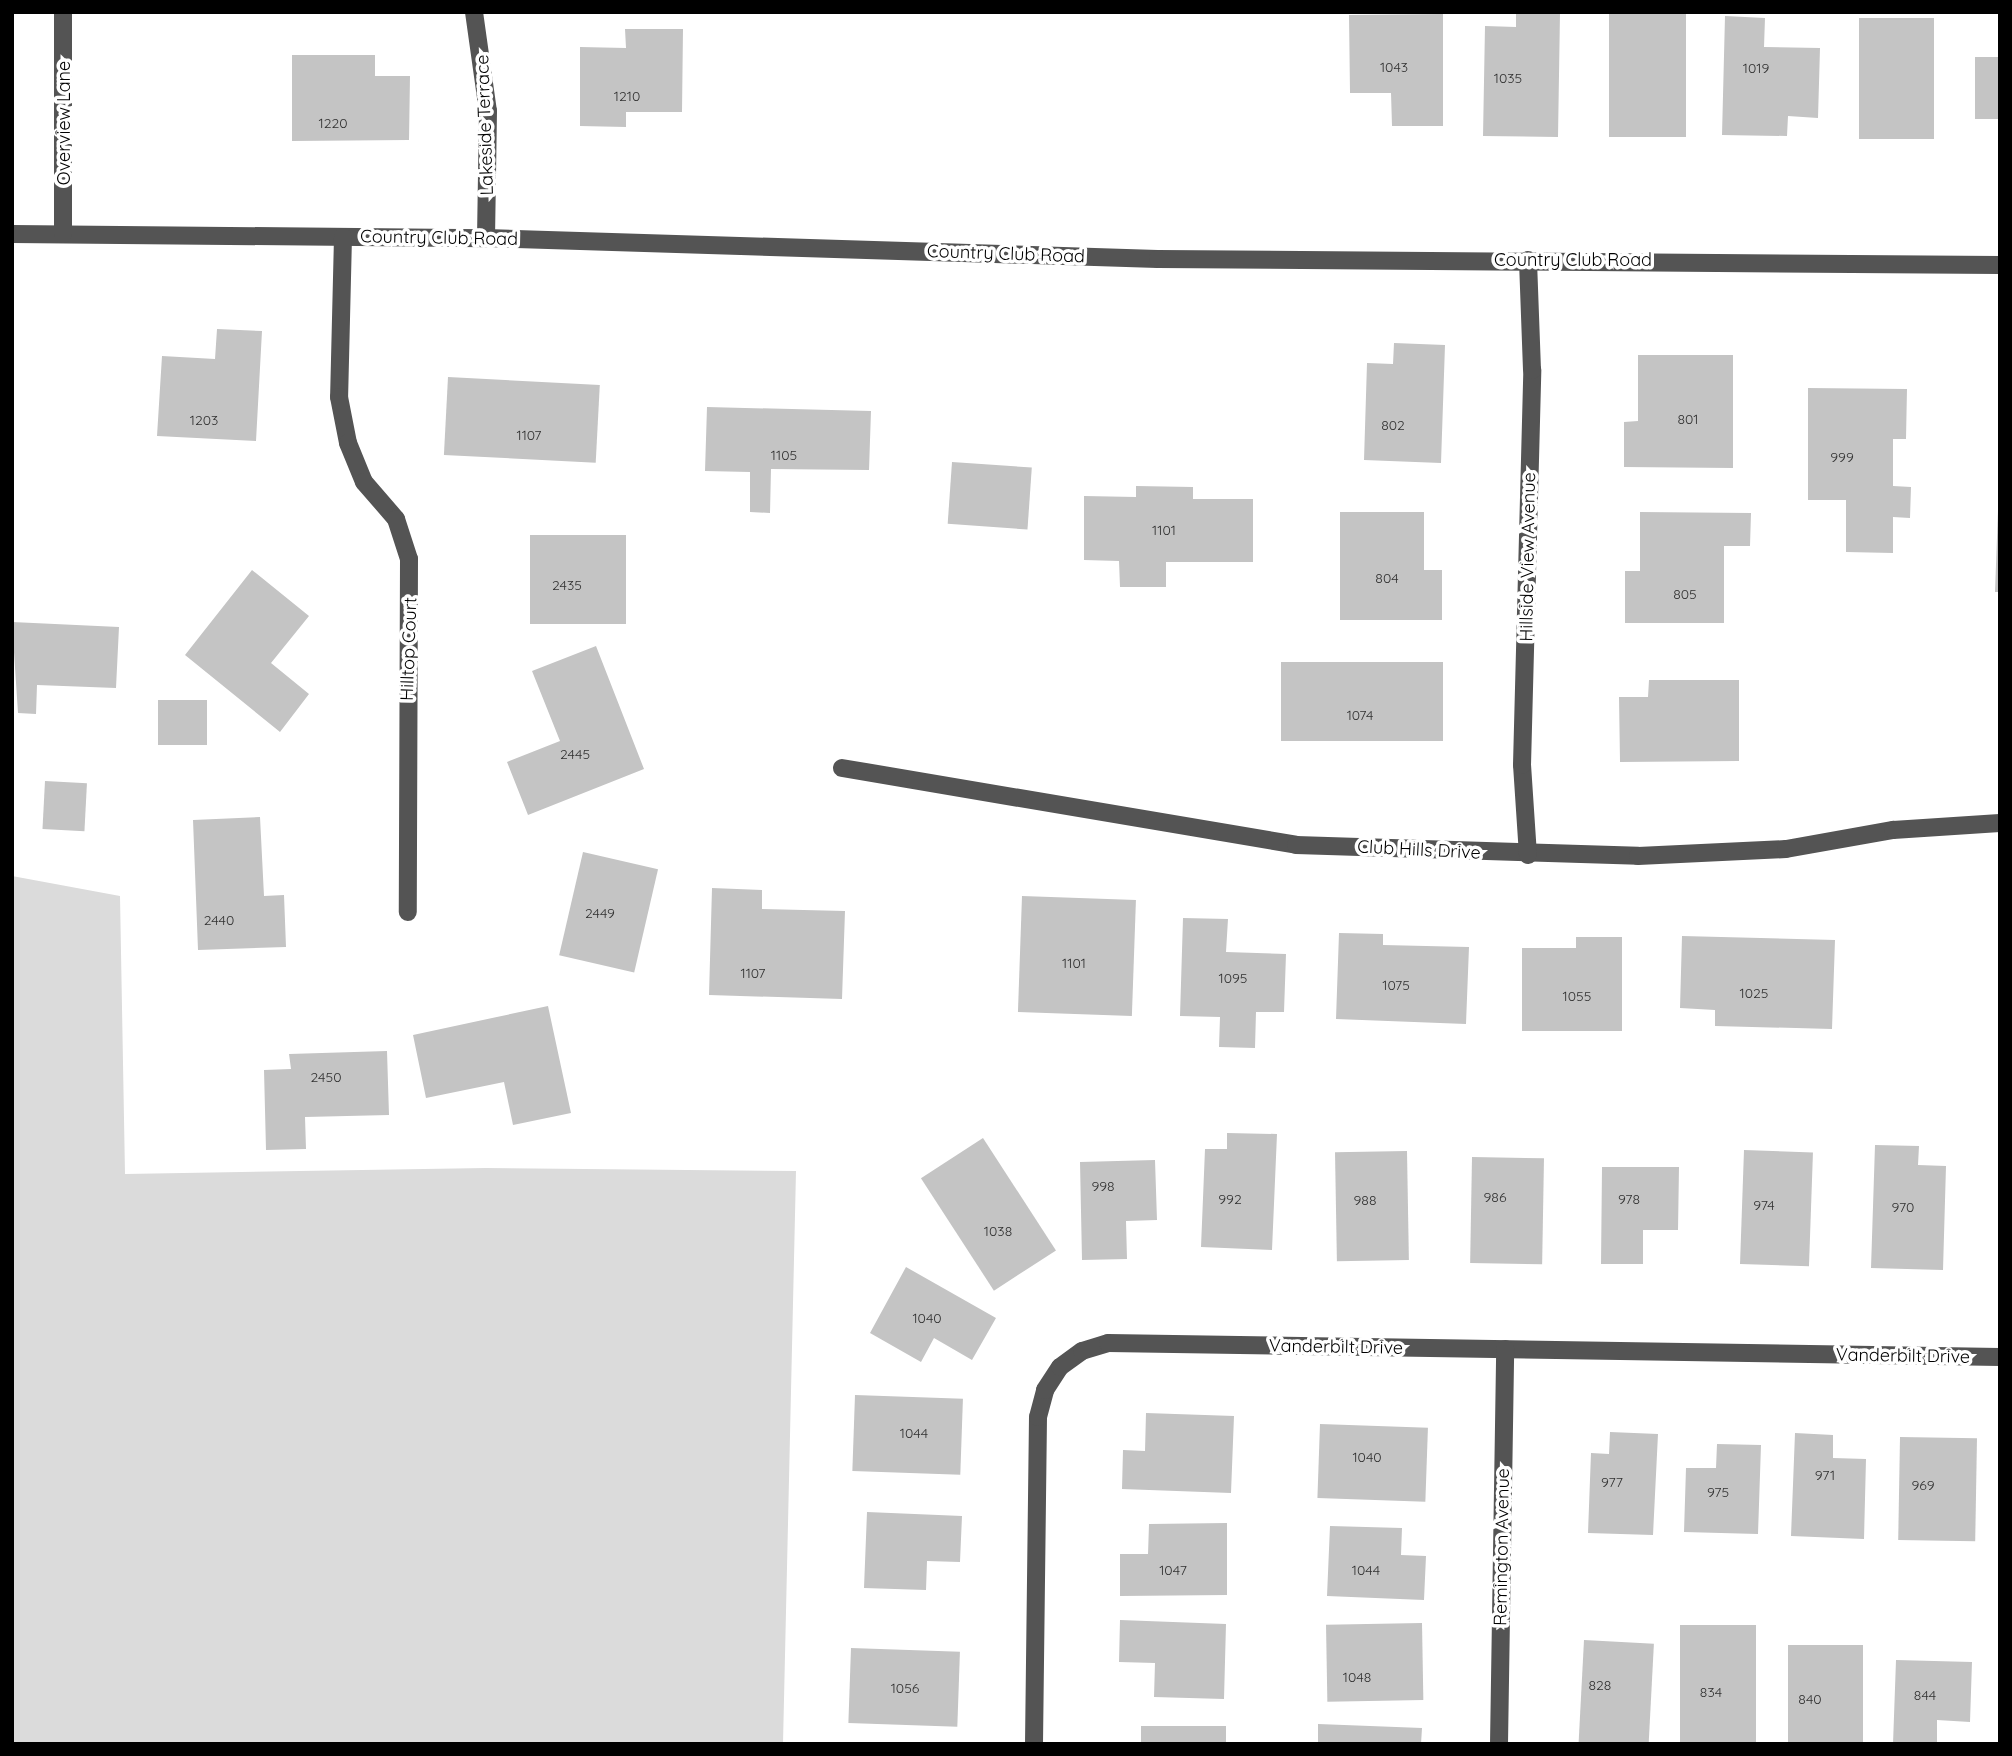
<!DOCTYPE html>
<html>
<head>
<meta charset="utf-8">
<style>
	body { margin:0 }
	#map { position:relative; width:2012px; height:1756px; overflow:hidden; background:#fff; font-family:Quicksand,sans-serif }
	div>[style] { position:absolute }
	.green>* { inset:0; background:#dbdbdb }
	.building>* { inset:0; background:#c4c4c4; transform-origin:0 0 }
	.minor>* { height:18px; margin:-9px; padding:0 9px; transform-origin:9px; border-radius:9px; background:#545454 }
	span { translate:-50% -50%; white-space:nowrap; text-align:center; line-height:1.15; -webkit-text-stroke:7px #fff; paint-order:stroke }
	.number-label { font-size:14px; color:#313131 }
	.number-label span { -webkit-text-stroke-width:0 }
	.street-label { font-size:18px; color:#000 }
	.frame { position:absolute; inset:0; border:14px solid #000; pointer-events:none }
</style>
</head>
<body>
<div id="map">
	<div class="green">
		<div style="clip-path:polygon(12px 876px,120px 896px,125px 1174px,486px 1168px,796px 1171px,783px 1744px,12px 1744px)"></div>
	</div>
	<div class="building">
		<div style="clip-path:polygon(1516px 12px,1560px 13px,1558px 137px,1483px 136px,1485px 26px,1516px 27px)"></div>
		<div style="clip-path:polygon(1443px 14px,1443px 126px,1392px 126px,1391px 93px,1350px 93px,1349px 15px)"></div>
		<div style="left:1609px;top:14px;width:77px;height:123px"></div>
		<div style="clip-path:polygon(1725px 16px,1765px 18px,1764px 47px,1820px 48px,1818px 118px,1788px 116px,1787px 136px,1722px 135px)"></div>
		<div style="left:1934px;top:18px;width:121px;height:75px;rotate:90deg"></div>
		<div style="clip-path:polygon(625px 29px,683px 29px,682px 112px,626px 112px,626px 127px,580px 126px,580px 47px,626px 48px)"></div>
		<div style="clip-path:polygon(292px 55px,375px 55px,375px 76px,410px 76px,409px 140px,292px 141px)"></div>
		<div style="left:1975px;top:57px;width:25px;height:62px"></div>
		<div style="clip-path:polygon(217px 329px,262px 331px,256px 441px,157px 436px,162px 356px,215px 359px)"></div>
		<div style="clip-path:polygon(1394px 343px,1445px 345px,1441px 463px,1364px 460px,1367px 363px,1393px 364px)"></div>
		<div style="clip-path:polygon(1638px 355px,1733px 355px,1733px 468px,1624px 467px,1624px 422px,1638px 421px)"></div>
		<div style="left:448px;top:377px;width:152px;height:78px;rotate:3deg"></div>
		<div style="clip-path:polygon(1808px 388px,1907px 389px,1906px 439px,1893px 439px,1893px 486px,1911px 487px,1910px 518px,1893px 517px,1893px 553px,1846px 552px,1846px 500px,1808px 500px)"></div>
		<div style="clip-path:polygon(707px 407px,871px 411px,869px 470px,771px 469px,770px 513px,750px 512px,750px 472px,705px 471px)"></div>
		<div style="left:952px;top:462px;width:80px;height:62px;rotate:4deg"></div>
		<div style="clip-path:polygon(1136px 486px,1193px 487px,1193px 499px,1253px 499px,1253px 562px,1166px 562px,1166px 587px,1120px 587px,1119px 561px,1084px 560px,1084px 496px,1136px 497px)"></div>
		<div style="clip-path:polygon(1998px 510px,2000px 510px,2000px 592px,1995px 592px)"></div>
		<div style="clip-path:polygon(1340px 512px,1424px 512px,1424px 570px,1442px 570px,1442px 620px,1340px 620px)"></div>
		<div style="clip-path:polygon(1640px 512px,1751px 513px,1750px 546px,1724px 546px,1724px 623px,1625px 623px,1625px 571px,1640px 571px)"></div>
		<div style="left:530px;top:535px;width:96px;height:89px"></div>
		<div style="clip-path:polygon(252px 570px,309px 616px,271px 663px,309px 694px,280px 732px,185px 655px)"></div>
		<div style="clip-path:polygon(12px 622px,119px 627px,116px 688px,37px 685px,36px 714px,18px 713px)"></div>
		<div style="clip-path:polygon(596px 646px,644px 769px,528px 815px,507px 762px,560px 741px,532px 671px)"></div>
		<div style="left:1281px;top:662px;width:162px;height:79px"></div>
		<div style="clip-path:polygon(1649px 680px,1739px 680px,1739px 761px,1620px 762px,1619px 697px,1648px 697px)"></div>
		<div style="left:158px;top:700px;width:49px;height:45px"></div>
		<div style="left:45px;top:781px;width:42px;height:48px;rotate:3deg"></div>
		<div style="clip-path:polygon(260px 817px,264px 896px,284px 895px,286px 947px,198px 950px,193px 820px)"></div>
		<div style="left:583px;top:852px;width:77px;height:106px;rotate:13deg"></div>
		<div style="clip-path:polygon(712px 888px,762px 890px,762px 909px,845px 911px,842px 999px,709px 995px)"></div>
		<div style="left:1022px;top:896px;width:114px;height:116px;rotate:2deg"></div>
		<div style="clip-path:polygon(1183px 918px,1228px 919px,1226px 952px,1286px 954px,1284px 1012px,1256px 1012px,1255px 1048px,1219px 1047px,1220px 1017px,1180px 1016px)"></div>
		<div style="clip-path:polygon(1339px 933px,1383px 934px,1383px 945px,1469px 947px,1466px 1024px,1336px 1019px)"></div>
		<div style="clip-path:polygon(1682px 936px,1835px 940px,1832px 1029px,1715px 1026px,1715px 1010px,1680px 1008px)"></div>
		<div style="clip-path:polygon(1576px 937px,1622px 937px,1622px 1031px,1522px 1031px,1522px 948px,1576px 948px)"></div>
		<div style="clip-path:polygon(548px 1006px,571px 1113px,513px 1125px,504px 1082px,426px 1098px,413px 1035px)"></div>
		<div style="clip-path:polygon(387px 1051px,389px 1115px,305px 1117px,306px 1149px,266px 1150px,264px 1070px,291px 1069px,289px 1054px)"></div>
		<div style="clip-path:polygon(1227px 1133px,1277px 1134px,1272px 1250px,1201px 1247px,1205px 1149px,1227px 1149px)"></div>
		<div style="left:983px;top:1138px;width:134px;height:74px;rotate:57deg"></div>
		<div style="clip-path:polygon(1875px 1145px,1919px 1146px,1918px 1165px,1946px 1166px,1943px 1270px,1871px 1268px)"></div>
		<div style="left:1744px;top:1150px;width:69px;height:114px;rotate:2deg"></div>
		<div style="left:1407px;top:1151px;width:109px;height:72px;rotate:89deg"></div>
		<div style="left:1472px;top:1157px;width:72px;height:106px;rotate:1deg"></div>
		<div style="clip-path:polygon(1155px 1160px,1157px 1220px,1126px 1221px,1127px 1259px,1082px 1260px,1080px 1162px)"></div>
		<div style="clip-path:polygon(1602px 1167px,1679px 1167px,1678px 1230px,1643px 1230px,1643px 1264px,1601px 1264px)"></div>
		<div style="clip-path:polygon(906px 1267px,996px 1318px,972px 1360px,934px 1338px,921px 1362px,870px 1333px)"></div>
		<div style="left:855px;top:1395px;width:108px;height:76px;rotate:2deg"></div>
		<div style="clip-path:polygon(1146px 1413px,1234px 1416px,1231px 1493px,1122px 1489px,1123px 1450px,1145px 1451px)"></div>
		<div style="left:1320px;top:1424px;width:108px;height:74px;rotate:2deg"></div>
		<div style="clip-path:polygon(1610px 1432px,1658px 1434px,1653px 1535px,1588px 1533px,1591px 1453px,1609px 1454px)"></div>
		<div style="clip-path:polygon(1795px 1433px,1833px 1435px,1833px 1458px,1866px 1459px,1864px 1539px,1791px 1536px)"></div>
		<div style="left:1900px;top:1437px;width:77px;height:103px;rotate:1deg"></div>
		<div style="clip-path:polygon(1717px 1444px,1761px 1445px,1758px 1534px,1684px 1532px,1686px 1468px,1716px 1468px)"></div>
		<div style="clip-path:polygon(867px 1512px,962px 1516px,960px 1562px,927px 1561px,926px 1590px,864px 1588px)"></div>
		<div style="clip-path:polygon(1227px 1523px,1227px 1595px,1120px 1596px,1120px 1554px,1148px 1554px,1149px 1524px)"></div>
		<div style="clip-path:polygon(1330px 1526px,1402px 1528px,1401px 1555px,1426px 1556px,1424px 1600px,1327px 1596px)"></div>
		<div style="clip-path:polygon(1120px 1620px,1226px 1624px,1224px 1699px,1154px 1697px,1155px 1663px,1119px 1662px)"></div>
		<div style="left:1422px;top:1623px;width:77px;height:96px;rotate:89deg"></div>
		<div style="left:1680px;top:1625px;width:76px;height:119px"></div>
		<div style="left:1584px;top:1640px;width:70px;height:104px;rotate:3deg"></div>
		<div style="left:1788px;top:1645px;width:75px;height:99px"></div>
		<div style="left:851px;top:1648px;width:109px;height:75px;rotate:2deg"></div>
		<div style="clip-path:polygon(1896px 1660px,1972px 1662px,1970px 1722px,1937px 1720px,1937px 1744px,1893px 1744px)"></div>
		<div style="clip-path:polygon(1318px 1724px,1422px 1728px,1421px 1744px,1318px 1744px)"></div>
		<div style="left:1141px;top:1726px;width:85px;height:18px"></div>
	</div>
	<div class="minor">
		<div style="left:474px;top:12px;width:100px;rotate:82deg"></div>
		<div style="left:488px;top:111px;width:127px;rotate:90.9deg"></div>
		<div style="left:12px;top:234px;width:474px;rotate:0.5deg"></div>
		<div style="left:486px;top:238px;width:672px;rotate:1.79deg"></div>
		<div style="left:1158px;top:259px;width:842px;rotate:0.41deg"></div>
		<div style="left:63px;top:234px;width:222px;rotate:-90deg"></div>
		<div style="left:343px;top:237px;width:160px;rotate:91.4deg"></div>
		<div style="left:339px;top:397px;width:47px;rotate:78.9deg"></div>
		<div style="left:348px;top:443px;width:42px;rotate:67.7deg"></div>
		<div style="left:364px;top:482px;width:49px;rotate:49.1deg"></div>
		<div style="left:396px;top:519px;width:42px;rotate:72deg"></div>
		<div style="left:409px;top:559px;width:353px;rotate:90.2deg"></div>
		<div style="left:842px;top:768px;width:460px;rotate:9.6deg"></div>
		<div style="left:1296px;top:845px;width:342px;rotate:1.8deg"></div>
		<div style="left:1638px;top:856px;width:148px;rotate:-2.7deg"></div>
		<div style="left:1786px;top:849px;width:109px;rotate:-10.1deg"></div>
		<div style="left:1893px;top:830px;width:107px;rotate:-3.7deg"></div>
		<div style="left:1528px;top:855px;width:90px;rotate:-93.8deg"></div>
		<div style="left:1522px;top:765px;width:395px;rotate:-88.5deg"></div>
		<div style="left:1532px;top:370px;width:110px;rotate:-92.1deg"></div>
		<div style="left:1034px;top:1744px;width:327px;rotate:-89.3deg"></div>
		<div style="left:1038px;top:1417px;width:28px;rotate:-75deg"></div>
		<div style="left:1045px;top:1390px;width:27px;rotate:-57deg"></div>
		<div style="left:1060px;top:1367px;width:27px;rotate:-36deg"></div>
		<div style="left:1082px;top:1351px;width:27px;rotate:-17deg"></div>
		<div style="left:1108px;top:1343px;width:892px;rotate:0.9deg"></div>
		<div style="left:1499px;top:1744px;width:395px;rotate:-89.1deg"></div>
	</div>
	<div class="number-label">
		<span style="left:1394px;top:67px">1043</span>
		<span style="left:1756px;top:68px">1019</span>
		<span style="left:1508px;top:78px">1035</span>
		<span style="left:627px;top:96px">1210</span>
		<span style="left:333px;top:123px">1220</span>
		<span style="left:1688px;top:419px">801</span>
		<span style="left:204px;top:420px">1203</span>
		<span style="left:1393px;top:425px">802</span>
		<span style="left:529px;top:435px">1107</span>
		<span style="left:784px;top:455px">1105</span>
		<span style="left:1842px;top:457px">999</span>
		<span style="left:1164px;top:530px">1101</span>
		<span style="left:1387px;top:578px">804</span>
		<span style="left:567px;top:585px">2435</span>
		<span style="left:1685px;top:594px">805</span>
		<span style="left:1360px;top:715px">1074</span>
		<span style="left:575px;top:754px">2445</span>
		<span style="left:600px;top:913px">2449</span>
		<span style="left:219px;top:920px">2440</span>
		<span style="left:1074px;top:963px">1101</span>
		<span style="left:753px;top:973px">1107</span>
		<span style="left:1233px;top:978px">1095</span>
		<span style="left:1396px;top:985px">1075</span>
		<span style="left:1754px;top:993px">1025</span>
		<span style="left:1577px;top:996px">1055</span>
		<span style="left:326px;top:1077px">2450</span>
		<span style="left:1103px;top:1186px">998</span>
		<span style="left:1495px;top:1197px">986</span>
		<span style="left:1230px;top:1199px">992</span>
		<span style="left:1629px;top:1199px">978</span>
		<span style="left:1365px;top:1200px">988</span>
		<span style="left:1764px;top:1205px">974</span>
		<span style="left:1903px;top:1207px">970</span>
		<span style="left:998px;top:1231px">1038</span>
		<span style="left:927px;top:1318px">1040</span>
		<span style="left:914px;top:1433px">1044</span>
		<span style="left:1367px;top:1457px">1040</span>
		<span style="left:1825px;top:1475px">971</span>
		<span style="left:1612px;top:1482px">977</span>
		<span style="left:1923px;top:1485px">969</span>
		<span style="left:1718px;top:1492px">975</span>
		<span style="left:1173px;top:1570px">1047</span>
		<span style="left:1366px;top:1570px">1044</span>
		<span style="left:1357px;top:1677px">1048</span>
		<span style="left:1600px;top:1685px">828</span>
		<span style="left:905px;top:1688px">1056</span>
		<span style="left:1711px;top:1692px">834</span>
		<span style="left:1925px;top:1695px">844</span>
		<span style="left:1810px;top:1699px">840</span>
	</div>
	<div class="street-label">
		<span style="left:64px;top:123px;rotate:-90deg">Overview Lane</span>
		<span style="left:485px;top:125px;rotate:-92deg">Lakeside Terrace</span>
		<span style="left:439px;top:238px;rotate:1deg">Country Club Road</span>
		<span style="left:1006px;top:254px;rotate:2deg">Country Club Road</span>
		<span style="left:1573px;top:260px">Country Club Road</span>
		<span style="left:1528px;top:557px;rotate:-89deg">Hillside View Avenue</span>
		<span style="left:409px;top:649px;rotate:-88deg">Hilltop Court</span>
		<span style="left:1419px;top:850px;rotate:3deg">Club Hills Drive</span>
		<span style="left:1336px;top:1347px;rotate:1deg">Vanderbilt Drive</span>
		<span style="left:1903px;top:1356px;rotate:1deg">Vanderbilt Drive</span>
		<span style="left:1502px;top:1547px;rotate:-89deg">Remington Avenue</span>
	</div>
	<div class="frame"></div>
</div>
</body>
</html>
